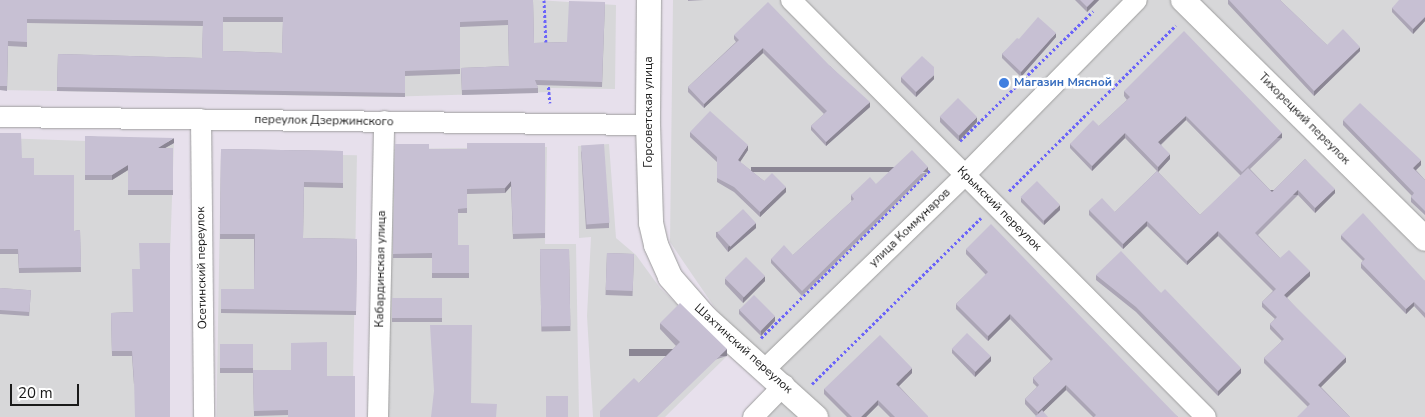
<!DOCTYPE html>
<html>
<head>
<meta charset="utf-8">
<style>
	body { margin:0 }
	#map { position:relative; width:1425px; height:417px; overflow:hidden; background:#e7e0ec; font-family:"Nunito Sans",sans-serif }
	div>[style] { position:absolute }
	.residential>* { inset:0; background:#d7d7d9; transform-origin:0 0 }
	.path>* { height:3px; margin-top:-1.5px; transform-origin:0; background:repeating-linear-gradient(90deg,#6b64f9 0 2.5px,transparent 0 5px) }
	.roads { filter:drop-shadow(0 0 1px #9e9e9e) drop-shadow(0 0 1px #9e9e9e) }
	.minor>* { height:20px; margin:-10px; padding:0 10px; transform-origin:10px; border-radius:10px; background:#fff }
	.tertiary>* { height:24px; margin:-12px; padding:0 12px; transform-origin:12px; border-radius:12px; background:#fff }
	.wall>* { inset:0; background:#aba5b5; transform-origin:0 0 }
	.shaded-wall>* { inset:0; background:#8b8694; transform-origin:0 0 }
	.building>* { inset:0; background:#c7c0d3; transform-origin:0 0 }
	.dots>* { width:14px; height:14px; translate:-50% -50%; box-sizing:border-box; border:2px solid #fff; border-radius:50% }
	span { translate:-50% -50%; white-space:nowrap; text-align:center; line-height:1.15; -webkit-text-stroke:5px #fff; paint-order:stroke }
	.shop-label { font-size:12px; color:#366cbe; font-weight:700 }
	.left { translate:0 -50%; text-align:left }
	.street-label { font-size:12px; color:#1a1a1a }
	.scale { position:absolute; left:10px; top:384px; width:69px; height:22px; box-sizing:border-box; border:2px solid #1a1a1a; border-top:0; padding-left:6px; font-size:15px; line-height:18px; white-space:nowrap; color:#1a1a1a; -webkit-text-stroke:4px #fff; paint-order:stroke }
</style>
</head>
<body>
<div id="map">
	<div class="residential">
		<div style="clip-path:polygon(0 0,537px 0,616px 5px,615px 89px,551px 88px,550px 92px,383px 97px,0 90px)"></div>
		<div style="clip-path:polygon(673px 0,1425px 0,1425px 417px,760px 417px,783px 396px,766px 369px,715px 308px,670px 242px)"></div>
		<div style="left:0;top:138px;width:174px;height:279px;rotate:2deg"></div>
		<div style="clip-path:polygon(609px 144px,616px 238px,636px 255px,660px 288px,729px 354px,665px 417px,593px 417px,587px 316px,591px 237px,579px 238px,578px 146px)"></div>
		<div style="clip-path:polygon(547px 147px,545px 244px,576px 244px,579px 417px,387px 417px,394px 149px)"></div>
		<div style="left:221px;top:153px;width:136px;height:264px;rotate:1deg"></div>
	</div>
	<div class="path">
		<div style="left:544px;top:0;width:46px;rotate:87.5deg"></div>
		<div style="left:548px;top:82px;width:21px;rotate:85deg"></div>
		<div style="left:960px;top:141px;width:186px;rotate:-44.3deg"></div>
		<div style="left:1009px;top:191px;width:235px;rotate:-44.8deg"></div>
		<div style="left:761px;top:338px;width:238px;rotate:-44.8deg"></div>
		<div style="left:812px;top:384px;width:237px;rotate:-44.5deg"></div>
	</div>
	<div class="roads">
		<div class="minor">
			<div style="left:791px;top:0;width:588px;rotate:45.14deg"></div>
			<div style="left:0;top:117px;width:648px;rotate:0.71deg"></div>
			<div style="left:201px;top:119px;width:298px;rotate:89.4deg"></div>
			<div style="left:765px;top:369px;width:279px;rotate:-44.1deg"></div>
			<div style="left:965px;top:175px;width:245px;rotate:-45.5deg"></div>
			<div style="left:378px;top:417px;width:296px;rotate:-88.8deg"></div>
			<div style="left:753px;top:417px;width:45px;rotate:-45.9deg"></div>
		</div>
		<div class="tertiary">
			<div style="left:649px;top:0;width:125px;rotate:90.5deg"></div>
			<div style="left:648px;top:125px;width:98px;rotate:88.2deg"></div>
			<div style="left:651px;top:223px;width:23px;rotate:77deg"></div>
			<div style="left:656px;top:245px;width:35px;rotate:66deg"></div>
			<div style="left:670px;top:277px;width:55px;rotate:48.7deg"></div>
			<div style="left:706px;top:318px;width:148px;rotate:42deg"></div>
			<div style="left:1183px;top:0;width:340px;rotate:44.6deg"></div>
		</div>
	</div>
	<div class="wall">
		<div style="clip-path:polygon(evenodd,0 0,533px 0,534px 43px,567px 42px,605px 2px,602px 87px,537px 85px,538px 88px,538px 93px,462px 95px,461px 68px,509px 66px,508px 25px,460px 27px,460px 74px,405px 76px,405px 97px,57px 91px,58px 54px,202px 58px,203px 26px,27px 23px,27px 47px,8px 46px,7px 91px,0 90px,0 0,223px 22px,283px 22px,282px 53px,223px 51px,223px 22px)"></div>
		<div style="clip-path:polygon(688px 0,704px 0,688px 1px)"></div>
		<div style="clip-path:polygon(1075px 0,1099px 0,1087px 12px)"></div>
		<div style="clip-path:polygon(1228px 0,1281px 0,1280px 0,1327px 45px,1360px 51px,1314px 96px,1228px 4px)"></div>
		<div style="clip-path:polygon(1425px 0,1425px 21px,1413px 34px,1392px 12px,1392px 8px)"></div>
		<div style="clip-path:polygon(734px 35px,830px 66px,870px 107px,826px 146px,811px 130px,811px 126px,824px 114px,763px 53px,704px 108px,688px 92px,688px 87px,736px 42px,734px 39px)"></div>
		<div style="clip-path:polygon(1056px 37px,1021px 77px,1002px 58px,1002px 54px,1019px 39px)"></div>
		<div style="clip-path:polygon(901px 77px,934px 79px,916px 97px,901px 82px)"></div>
		<div style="clip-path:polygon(evenodd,1124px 91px,1282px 138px,1250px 169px,1272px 192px,1305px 159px,1335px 193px,1315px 213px,1298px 195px,1258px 235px,1280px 258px,1310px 276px,1287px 298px,1346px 362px,1321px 387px,1350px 417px,1308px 407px,1264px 363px,1264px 358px,1282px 341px,1270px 329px,1270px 324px,1275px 319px,1262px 307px,1262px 302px,1273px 291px,1218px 236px,1187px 265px,1147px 226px,1123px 249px,1089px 215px,1089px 210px,1115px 212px,1157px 171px,1125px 138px,1092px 171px,1070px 148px,1070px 144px,1099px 126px,1127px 100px,1124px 96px,1124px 91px,1186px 120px,1241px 176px,1200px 215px,1158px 172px,1170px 159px,1161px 145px,1186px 120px)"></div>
		<div style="clip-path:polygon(940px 117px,977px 122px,959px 141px,940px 122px)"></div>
		<div style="clip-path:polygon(1343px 120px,1421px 165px,1416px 170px,1425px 180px,1425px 215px,1411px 202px,1411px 197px,1412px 196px,1343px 125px)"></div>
		<div style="clip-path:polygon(690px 132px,748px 150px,740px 162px,764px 181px,786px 192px,760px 217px,734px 192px,717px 182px,717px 162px,690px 137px)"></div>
		<div style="clip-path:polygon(0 133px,22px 158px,74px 231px,80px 230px,81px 272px,19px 273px,18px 254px,0 254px)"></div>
		<div style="clip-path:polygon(85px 136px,174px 143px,165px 148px,173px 148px,173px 195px,128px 195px,128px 170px,112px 180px,85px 180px)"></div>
		<div style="clip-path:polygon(545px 143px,545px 238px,513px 239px,511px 186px,505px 193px,467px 194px,467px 213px,458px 213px,458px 245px,469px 245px,469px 278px,432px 278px,432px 258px,393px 258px,395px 144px,429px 149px,467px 149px)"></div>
		<div style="clip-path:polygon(221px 149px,343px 151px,343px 188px,304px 187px,303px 238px,357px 239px,356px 315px,221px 313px,221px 289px,254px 289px,254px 239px,220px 239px)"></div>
		<div style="clip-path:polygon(581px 150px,609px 223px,609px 228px,586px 229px)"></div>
		<div style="clip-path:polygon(928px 172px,802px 296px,771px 263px,771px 259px,793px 255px,852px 201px,851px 200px,851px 195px,876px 184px)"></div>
		<div style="clip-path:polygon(1021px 197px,1060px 210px,1044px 225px,1021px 202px)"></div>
		<div style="clip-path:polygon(756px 228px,728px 252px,716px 237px,716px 232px)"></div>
		<div style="clip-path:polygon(1341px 235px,1425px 281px,1425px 318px,1414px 306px,1406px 314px,1361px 268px,1361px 263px,1363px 261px,1341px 239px)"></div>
		<div style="clip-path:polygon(170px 243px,134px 385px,132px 356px,112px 356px,111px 313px,133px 312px,140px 269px)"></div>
		<div style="left:569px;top:249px;width:82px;height:29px;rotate:89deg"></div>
		<div style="clip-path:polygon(966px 249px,1178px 417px,1093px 417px,1066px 390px,1043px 412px,1036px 416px,1025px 404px,1025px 399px,1037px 387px,1033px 383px,1033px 378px,1051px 361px,1010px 319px,988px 341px,956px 309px,956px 304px,986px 275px,966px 254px)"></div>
		<div style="left:607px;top:253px;width:27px;height:42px;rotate:2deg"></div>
		<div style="clip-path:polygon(1096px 275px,1161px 293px,1241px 373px,1218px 396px,1136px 312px,1096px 280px)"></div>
		<div style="clip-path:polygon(725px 279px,765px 281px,743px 303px,725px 284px)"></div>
		<div style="left:0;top:288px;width:31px;height:26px;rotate:4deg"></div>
		<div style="left:442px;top:298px;width:24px;height:50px;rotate:90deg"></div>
		<div style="clip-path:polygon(739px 309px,775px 321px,761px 336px,739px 314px)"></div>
		<div style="clip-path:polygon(660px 323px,727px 356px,639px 383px,676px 346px,660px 329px)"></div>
		<div style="clip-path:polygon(327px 342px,288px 415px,254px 416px,253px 370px,291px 370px)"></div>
		<div style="left:220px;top:344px;width:33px;height:29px"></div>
		<div style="clip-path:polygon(952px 349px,991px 361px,975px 377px,952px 353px)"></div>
		<div style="clip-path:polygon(912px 373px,899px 386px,928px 417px,890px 417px,878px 405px,866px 417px,847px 417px,824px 394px,824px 389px)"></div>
	</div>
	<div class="shaded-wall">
		<div style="clip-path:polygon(1094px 0,1099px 0,1087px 12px,1087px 7px)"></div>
		<div style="clip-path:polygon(1425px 17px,1425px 21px,1413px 34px,1413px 29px)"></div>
		<div style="clip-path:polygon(1056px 33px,1056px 37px,1021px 77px,1021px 72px)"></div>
		<div style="clip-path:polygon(1360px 47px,1360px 51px,1314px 96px,1314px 91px)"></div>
		<div style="clip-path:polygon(763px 48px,763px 53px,704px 108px,704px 104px)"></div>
		<div style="clip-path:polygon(934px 75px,934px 79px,916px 97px,916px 92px)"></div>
		<div style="clip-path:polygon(870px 102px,870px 107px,826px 146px,826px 142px)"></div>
		<div style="clip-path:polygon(1186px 116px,1186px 120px,1158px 147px,1158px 142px)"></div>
		<div style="clip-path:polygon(977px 117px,977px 122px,959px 141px,959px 136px)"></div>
		<div style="clip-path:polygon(1125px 133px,1125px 138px,1092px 171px,1092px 166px)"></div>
		<div style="left:1282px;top:133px;width:5px;height:56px;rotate:90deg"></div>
		<div style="clip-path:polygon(174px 138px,174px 143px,158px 152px,158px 148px)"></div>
		<div style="clip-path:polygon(748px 145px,748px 150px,738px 165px,738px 160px)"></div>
		<div style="clip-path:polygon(1170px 154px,1170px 159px,1158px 172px,1158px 167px)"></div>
		<div style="clip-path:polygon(1421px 160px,1421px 165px,1413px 173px,1413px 168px)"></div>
		<div style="clip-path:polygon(128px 165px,128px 170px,112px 180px,112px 175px)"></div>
		<div style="left:928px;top:167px;width:5px;height:177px;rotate:90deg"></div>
		<div style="clip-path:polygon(511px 181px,511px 186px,505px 193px,505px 188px)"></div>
		<div style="clip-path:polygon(786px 187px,786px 192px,760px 217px,760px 212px)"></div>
		<div style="clip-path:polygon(1335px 189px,1335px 193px,1315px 213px,1315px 208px)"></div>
		<div style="left:1298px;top:190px;width:5px;height:61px;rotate:90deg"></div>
		<div style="clip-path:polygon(1060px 205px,1060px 210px,1044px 225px,1044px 221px)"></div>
		<div style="clip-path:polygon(1147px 221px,1147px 226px,1123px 249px,1123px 244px)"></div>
		<div style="clip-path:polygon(756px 223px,756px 228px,728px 252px,728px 247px)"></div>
		<div style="clip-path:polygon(1218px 231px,1218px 236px,1187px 265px,1187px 261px)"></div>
		<div style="clip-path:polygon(1310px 271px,1310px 276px,1284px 300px,1284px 295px)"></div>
		<div style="clip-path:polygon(765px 276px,765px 281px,743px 303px,743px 298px)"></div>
		<div style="clip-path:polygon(1414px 302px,1414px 306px,1406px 314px,1406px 309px)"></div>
		<div style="clip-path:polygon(1010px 314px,1010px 319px,988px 341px,988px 336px)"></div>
		<div style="clip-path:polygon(775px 316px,775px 321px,761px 336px,761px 331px)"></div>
		<div style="left:727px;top:349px;width:7px;height:98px;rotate:90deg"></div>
		<div style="clip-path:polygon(991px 356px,991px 361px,975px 377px,975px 372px)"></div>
		<div style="clip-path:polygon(1346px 357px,1346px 362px,1318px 390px,1318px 385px)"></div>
		<div style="clip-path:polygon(912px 368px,912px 373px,896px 389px,896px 384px)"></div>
		<div style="clip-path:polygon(1241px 368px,1241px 373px,1218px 396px,1218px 391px)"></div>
		<div style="clip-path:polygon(1066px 385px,1066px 390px,1038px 417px,1038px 412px)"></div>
		<div style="clip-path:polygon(878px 400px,878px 405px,866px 417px,861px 417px)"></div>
	</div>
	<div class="building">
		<div style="clip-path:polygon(evenodd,0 0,533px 0,534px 43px,567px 42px,569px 1px,605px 2px,602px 82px,535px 80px,538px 88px,462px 90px,461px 68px,509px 66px,508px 20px,460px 22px,460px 69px,405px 71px,405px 93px,57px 87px,58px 54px,202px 58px,203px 21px,27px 19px,27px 42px,8px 41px,7px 86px,0 86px,0 0,223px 17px,283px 17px,282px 53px,223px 51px,223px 17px)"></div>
		<div style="clip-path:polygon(1080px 0,1094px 0,1087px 7px)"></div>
		<div style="clip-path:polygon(1229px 0,1280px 0,1327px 45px,1343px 29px,1360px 47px,1314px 91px)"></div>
		<div style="clip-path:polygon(1399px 0,1425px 0,1425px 17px,1413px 29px,1392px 8px)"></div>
		<div style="clip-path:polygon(768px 2px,830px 66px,870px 102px,826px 142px,811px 126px,827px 111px,763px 48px,704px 104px,688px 87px,739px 40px,734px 35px)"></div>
		<div style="clip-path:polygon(1038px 17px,1056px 33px,1021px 72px,1002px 54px,1017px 38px,1019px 39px)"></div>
		<div style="clip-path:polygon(1184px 31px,1282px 133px,1242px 172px,1186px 116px,1158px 142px,1170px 154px,1158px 167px,1125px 133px,1092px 166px,1070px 144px,1093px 120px,1099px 126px,1130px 97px,1124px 91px)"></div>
		<div style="clip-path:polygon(922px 56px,934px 67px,934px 75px,916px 92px,901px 77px)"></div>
		<div style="left:958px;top:98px;width:27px;height:26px;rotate:45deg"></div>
		<div style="clip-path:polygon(1360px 103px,1421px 160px,1413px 168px,1425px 180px,1425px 211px,1411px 197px,1414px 193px,1343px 120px)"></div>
		<div style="clip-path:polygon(710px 111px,748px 145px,738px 160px,764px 181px,772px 173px,786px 187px,760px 212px,734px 187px,717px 178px,717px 157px,690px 132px)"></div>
		<div style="clip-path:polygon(0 133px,21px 133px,22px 158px,34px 158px,34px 175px,74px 175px,74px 231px,80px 230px,81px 267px,19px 268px,18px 249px,0 249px)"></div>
		<div style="clip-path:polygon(85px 136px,174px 138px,158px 148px,173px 148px,173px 190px,128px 190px,128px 165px,112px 175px,85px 175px)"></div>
		<div style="clip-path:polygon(467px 143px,545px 143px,545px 233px,513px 234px,511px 181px,505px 188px,467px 189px,467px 208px,458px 209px,458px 245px,469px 245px,469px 273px,432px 273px,432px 253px,393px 254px,395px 144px,429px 144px,429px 149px,467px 149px)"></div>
		<div style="left:604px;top:144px;width:79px;height:23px;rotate:86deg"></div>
		<div style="clip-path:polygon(221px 149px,343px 151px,343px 183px,304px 182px,303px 238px,357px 239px,356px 311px,221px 309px,221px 289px,254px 289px,255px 234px,220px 234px)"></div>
		<div style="clip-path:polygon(912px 150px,928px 167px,802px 291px,771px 259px,784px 245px,793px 255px,854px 199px,851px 195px,870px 177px,876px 184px)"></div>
		<div style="clip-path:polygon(1305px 159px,1335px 189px,1315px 208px,1298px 190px,1255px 233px,1280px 258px,1289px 250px,1310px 271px,1284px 295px,1346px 357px,1318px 385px,1350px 417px,1297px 417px,1310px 404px,1264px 358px,1284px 339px,1270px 324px,1277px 317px,1262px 302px,1276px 289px,1218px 231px,1187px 261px,1147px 221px,1123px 244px,1089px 210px,1102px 198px,1115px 212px,1157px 171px,1200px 215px,1248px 168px,1272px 192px)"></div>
		<div style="left:1037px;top:181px;width:33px;height:23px;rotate:46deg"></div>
		<div style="left:743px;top:209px;width:19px;height:35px;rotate:47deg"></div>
		<div style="clip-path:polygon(1363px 213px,1425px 281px,1425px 313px,1414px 302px,1406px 309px,1361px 263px,1365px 259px,1341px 235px)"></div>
		<div style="clip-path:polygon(991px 224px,1178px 417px,1094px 417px,1096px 415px,1066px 385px,1038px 412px,1025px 399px,1039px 385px,1033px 378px,1053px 359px,1010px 314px,988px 336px,956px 304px,988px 272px,966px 249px)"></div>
		<div style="clip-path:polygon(139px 243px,170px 243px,170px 417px,135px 417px,134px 380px,132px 351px,112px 351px,111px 313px,133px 312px,132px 269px,140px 269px)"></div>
		<div style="left:569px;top:249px;width:77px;height:29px;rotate:89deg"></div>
		<div style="clip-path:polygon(1121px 251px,1161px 293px,1165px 289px,1241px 368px,1218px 391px,1136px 307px,1096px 275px)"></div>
		<div style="left:607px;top:253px;width:27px;height:37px;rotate:2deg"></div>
		<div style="left:746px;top:257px;width:27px;height:30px;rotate:45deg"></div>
		<div style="left:0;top:288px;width:31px;height:22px;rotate:4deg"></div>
		<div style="left:754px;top:295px;width:30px;height:21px;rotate:45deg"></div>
		<div style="left:442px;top:298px;width:20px;height:50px;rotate:90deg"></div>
		<div style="clip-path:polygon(680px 303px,727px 349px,657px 417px,600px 417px,600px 411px,634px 378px,639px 383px,680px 342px,660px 323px)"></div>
		<div style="clip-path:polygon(430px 325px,472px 325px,471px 403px,497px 404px,496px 417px,431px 417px,434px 391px)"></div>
		<div style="left:967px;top:333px;width:33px;height:22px;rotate:44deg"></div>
		<div style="clip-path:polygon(880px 335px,912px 368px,896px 384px,928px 416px,928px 417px,895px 417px,878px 400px,861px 417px,852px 417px,824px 389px)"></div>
		<div style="clip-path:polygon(327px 342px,327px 376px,355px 376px,355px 417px,288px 417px,288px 410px,254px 411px,253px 370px,291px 370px,291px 343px)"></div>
		<div style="left:220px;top:344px;width:33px;height:24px"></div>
		<div style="left:546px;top:396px;width:22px;height:21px"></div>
		<div style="clip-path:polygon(1042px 410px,1048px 417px,1035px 417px)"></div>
	</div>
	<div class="dots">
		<div style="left:1004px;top:83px;background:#3f7fe0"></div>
	</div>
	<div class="shop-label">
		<span class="left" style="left:1014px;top:83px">Магазин Мясной</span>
	</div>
	<div class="street-label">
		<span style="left:649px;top:112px;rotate:-90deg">Горсоветская улица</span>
		<span style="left:1304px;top:119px;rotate:45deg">Тихорецкий переулок</span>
		<span style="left:324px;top:121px;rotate:1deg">переулок Дзержинского</span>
		<span style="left:999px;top:209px;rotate:45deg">Крымский переулок</span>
		<span style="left:910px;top:228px;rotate:-44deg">улица Коммунаров</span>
		<span style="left:202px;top:268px;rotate:-91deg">Осетинский переулок</span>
		<span style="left:381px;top:269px;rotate:-89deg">Кабардинская улица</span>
		<span style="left:743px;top:349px;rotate:42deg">Шахтинский переулок</span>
	</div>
	<div class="scale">20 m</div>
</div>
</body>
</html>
